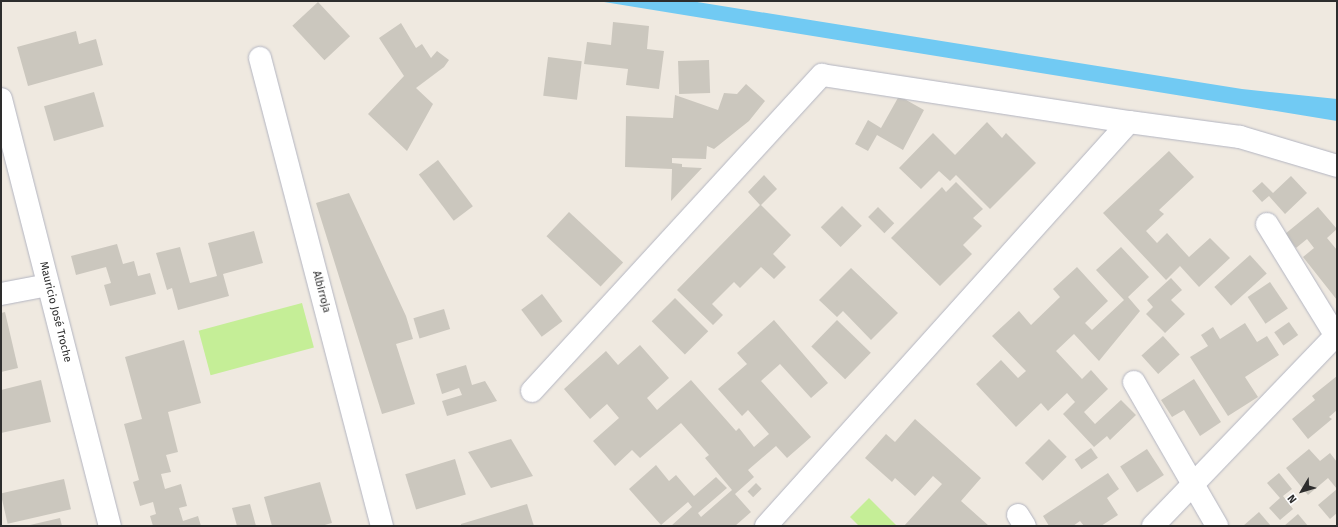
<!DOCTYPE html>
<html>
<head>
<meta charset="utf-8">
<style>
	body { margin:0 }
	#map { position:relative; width:1338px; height:527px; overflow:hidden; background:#efe9e0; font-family:"Fira Sans",sans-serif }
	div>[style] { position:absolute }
	.pitch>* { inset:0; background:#c5ee97; transform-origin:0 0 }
	.water>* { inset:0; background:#71caf3 }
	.building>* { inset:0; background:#cbc7be; transform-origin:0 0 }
	.roads { filter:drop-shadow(0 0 1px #b3b5c1) drop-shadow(0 0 1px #b3b5c1) }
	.minor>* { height:22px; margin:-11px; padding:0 11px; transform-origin:11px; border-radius:11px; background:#fff }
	span { translate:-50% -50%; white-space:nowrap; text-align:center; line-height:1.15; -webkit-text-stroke:3.5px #fff; paint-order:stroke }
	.street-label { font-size:11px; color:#2d2d2d }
	.frame { position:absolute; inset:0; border:2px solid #2d2d2d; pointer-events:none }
	.north { position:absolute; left:1282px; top:471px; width:40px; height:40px; -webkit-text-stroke:3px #fff; paint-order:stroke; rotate:232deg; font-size:11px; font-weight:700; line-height:16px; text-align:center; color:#2d2d2d }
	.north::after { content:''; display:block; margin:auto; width:14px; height:18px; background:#2d2d2d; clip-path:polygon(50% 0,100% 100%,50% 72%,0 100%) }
</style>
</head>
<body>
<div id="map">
	<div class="pitch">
		<div style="left:302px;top:303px;width:46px;height:107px;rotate:75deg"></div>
		<div style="clip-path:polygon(869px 498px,897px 526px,859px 526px,850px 517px)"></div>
	</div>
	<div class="water">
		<div style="clip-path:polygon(598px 1px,691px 1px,1242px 89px,1337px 99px,1337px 121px)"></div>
	</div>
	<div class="building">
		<div style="left:318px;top:2px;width:47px;height:35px;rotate:47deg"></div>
		<div style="clip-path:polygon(613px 22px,649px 26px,647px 49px,664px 51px,659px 89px,626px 85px,628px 69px,584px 64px,587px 42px,611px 45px)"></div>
		<div style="clip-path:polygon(401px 23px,416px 48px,422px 44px,431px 58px,437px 51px,449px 60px,444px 67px,416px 88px,433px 104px,407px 151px,368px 114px,404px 76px,379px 38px)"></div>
		<div style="clip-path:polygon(76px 31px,79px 44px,96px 39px,103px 65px,28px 86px,17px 47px)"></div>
		<div style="left:548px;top:57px;width:34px;height:39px;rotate:7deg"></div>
		<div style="left:709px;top:60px;width:33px;height:31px;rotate:88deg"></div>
		<div style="clip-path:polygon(746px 84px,765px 101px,749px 121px,714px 149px,707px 146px,706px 159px,672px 158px,672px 163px,682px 164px,682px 167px,702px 168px,671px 201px,672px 169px,625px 167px,626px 116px,673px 118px,675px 95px,718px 110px,724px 93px,737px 94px)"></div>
		<div style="left:94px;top:92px;width:36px;height:52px;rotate:74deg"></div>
		<div style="clip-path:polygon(899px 96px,924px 110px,903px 150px,877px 135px,868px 151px,855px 144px,868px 120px,881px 128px)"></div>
		<div style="clip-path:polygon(987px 122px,1002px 138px,1006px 133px,1036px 163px,990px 209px,956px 175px,950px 181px,939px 171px,921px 189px,899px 168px,933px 133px,955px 155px)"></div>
		<div style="clip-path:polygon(1169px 151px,1194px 177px,1159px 210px,1164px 214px,1146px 231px,1157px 243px,1167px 233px,1189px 257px,1210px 238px,1230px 258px,1199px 287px,1180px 266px,1166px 280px,1103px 213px)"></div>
		<div style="left:438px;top:160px;width:58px;height:24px;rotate:53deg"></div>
		<div style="clip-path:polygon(764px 175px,777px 189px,761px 205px,791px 235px,773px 254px,786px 267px,774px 279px,761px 267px,740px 288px,734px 282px,712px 304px,723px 315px,713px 325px,677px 290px,760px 205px,748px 192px)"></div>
		<div style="clip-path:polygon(1291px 176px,1307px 193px,1285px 214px,1269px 196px,1262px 202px,1252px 191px,1262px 182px,1273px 193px)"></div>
		<div style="clip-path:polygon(956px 182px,983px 209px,973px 218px,982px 226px,963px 245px,972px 254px,940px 286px,891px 238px,942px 187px,946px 192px)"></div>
		<div style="clip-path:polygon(349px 193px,406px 316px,413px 339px,396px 344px,415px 404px,382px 414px,316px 203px)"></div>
		<div style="left:842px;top:206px;width:28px;height:30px;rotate:45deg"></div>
		<div style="left:878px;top:207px;width:23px;height:14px;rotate:45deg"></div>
		<div style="clip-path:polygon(1318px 207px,1337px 229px,1327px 238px,1337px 250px,1337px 300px,1303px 257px,1314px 248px,1307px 239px,1296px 248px,1285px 234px)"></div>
		<div style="left:569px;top:212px;width:74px;height:33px;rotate:43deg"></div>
		<div style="clip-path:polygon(254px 231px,263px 263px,223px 274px,229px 296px,178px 310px,172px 288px,167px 290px,156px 253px,180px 247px,190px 283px,217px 276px,208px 243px)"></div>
		<div style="clip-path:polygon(117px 244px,123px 264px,134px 261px,138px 276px,150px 273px,156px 294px,110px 306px,104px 285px,111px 283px,106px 267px,76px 275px,71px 256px)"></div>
		<div style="clip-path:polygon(1121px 247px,1149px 277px,1128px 297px,1140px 311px,1099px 361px,1074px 334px,1056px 351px,1082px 379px,1091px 370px,1108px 389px,1084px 412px,1095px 424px,1121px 400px,1136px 415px,1110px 440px,1107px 436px,1094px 447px,1063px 414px,1075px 402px,1067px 393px,1048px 411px,1041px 403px,1016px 427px,976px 384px,1001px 360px,1018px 378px,1026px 371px,992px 336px,1019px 311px,1031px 325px,1060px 297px,1053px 289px,1077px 267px,1108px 301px,1085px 323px,1092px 330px,1124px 300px,1096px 270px)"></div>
		<div style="left:1250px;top:255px;width:25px;height:48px;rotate:48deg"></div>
		<div style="clip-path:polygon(851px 268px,898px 313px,871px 340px,843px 311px,837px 317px,819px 300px)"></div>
		<div style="clip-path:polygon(1171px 278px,1182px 290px,1171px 300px,1185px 314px,1165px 333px,1146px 314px,1153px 307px,1147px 300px)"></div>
		<div style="left:1270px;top:282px;width:32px;height:27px;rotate:56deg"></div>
		<div style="left:542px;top:294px;width:34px;height:26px;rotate:53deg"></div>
		<div style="left:675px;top:298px;width:47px;height:33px;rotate:45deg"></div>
		<div style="left:444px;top:309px;width:21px;height:32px;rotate:73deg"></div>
		<div style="clip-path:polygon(5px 312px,18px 368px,1px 372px,1px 313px)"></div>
		<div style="clip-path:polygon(774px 320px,828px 383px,811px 398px,780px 364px,761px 381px,811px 437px,787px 458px,776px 446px,748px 470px,754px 477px,735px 494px,751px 512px,735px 526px,671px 526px,692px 507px,688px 502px,661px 525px,629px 489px,656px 465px,669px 481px,676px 475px,694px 496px,716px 477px,727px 488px,698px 513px,701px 517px,732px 490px,705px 458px,709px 455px,681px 423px,640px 458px,632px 450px,615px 466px,593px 441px,619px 418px,607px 404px,590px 419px,564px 389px,606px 351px,618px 365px,640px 345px,669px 378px,647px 398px,657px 410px,691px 380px,736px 431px,739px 428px,754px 447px,769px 434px,748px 410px,742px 416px,718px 389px,747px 364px,737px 353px)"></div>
		<div style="left:837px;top:320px;width:47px;height:37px;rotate:44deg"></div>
		<div style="left:1289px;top:322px;width:16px;height:18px;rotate:55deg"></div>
		<div style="clip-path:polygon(1245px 323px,1257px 342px,1267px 336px,1279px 355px,1245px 377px,1258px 397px,1228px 416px,1190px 357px,1208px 346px,1201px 335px,1213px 327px,1220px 339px)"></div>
		<div style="left:1163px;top:336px;width:25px;height:29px;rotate:48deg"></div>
		<div style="clip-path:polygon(184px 340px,201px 403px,168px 412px,178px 452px,166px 455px,171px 472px,161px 474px,165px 489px,181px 484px,187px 506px,179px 508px,183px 521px,198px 516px,201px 526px,153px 526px,150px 516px,156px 514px,153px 502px,140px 506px,133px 482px,139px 480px,124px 424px,142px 419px,125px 357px)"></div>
		<div style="clip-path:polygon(466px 365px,472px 385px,485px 381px,497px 401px,447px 416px,442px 401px,462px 395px,459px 388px,442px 394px,436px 374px)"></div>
		<div style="clip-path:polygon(1337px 376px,1337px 410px,1329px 417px,1332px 419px,1308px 439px,1292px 419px,1315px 400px,1312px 396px)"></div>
		<div style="clip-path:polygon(1194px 379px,1221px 422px,1200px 436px,1184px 410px,1172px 417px,1161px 400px)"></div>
		<div style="clip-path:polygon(41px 380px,51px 422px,1px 433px,1px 390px)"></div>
		<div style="clip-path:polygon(915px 419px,981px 478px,961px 501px,989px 526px,904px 526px,942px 484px,933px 476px,915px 496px,895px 478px,892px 482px,865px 458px,886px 434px,895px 442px)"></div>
		<div style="clip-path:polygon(511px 439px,533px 476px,491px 488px,468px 452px)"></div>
		<div style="left:1049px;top:439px;width:25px;height:34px;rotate:45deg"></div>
		<div style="left:1091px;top:448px;width:12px;height:20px;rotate:55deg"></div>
		<div style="left:1147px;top:449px;width:31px;height:32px;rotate:57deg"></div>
		<div style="clip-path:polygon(1309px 449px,1320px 461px,1330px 453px,1337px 462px,1337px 489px,1328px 478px,1308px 495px,1286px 468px)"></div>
		<div style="left:455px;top:459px;width:37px;height:52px;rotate:73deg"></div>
		<div style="clip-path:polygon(1108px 473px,1119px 489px,1107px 498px,1118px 515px,1101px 526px,1084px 526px,1080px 521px,1073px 526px,1049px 526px,1043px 516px)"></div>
		<div style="clip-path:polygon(1279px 473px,1292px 489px,1283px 496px,1293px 509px,1280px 520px,1269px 508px,1280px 498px,1267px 483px)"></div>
		<div style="left:64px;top:479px;width:31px;height:65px;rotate:77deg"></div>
		<div style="clip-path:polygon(320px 482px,332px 523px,321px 526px,272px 526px,264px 497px)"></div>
		<div style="left:756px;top:483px;width:8px;height:12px;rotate:45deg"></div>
		<div style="clip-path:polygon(1337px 489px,1337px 513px,1330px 519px,1318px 505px)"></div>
		<div style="clip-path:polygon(250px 504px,256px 526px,237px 526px,232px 508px)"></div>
		<div style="clip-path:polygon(527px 504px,534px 526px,461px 526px,461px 524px)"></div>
		<div style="clip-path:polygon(1259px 512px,1271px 526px,1243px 526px)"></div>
		<div style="clip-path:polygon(1298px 514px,1308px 526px,1284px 526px)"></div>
		<div style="clip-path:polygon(60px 518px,62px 526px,30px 526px,30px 525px)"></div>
	</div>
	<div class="roads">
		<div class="minor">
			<div style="left:260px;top:58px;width:484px;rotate:75.4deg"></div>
			<div style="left:1px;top:99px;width:441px;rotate:75.7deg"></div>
			<div style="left:1267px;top:224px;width:134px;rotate:58.4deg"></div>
			<div style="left:1px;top:294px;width:48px;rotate:-10.8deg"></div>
			<div style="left:1134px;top:382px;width:166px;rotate:60deg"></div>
			<div style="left:532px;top:391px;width:429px;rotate:-47.5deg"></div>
			<div style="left:822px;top:75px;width:311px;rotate:8.7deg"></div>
			<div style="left:1129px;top:122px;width:112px;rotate:7.7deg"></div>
			<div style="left:1240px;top:137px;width:101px;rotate:16.6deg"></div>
			<div style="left:1018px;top:515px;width:13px;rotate:58deg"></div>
			<div style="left:766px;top:526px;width:543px;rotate:-48.06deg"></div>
			<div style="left:1153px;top:526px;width:266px;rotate:-46.2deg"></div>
		</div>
	</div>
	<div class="street-label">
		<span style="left:321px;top:292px;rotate:75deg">Albirroja</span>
		<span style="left:55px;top:312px;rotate:76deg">Mauricio José Troche</span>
	</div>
	<div class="frame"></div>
	<div class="north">N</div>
</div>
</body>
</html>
